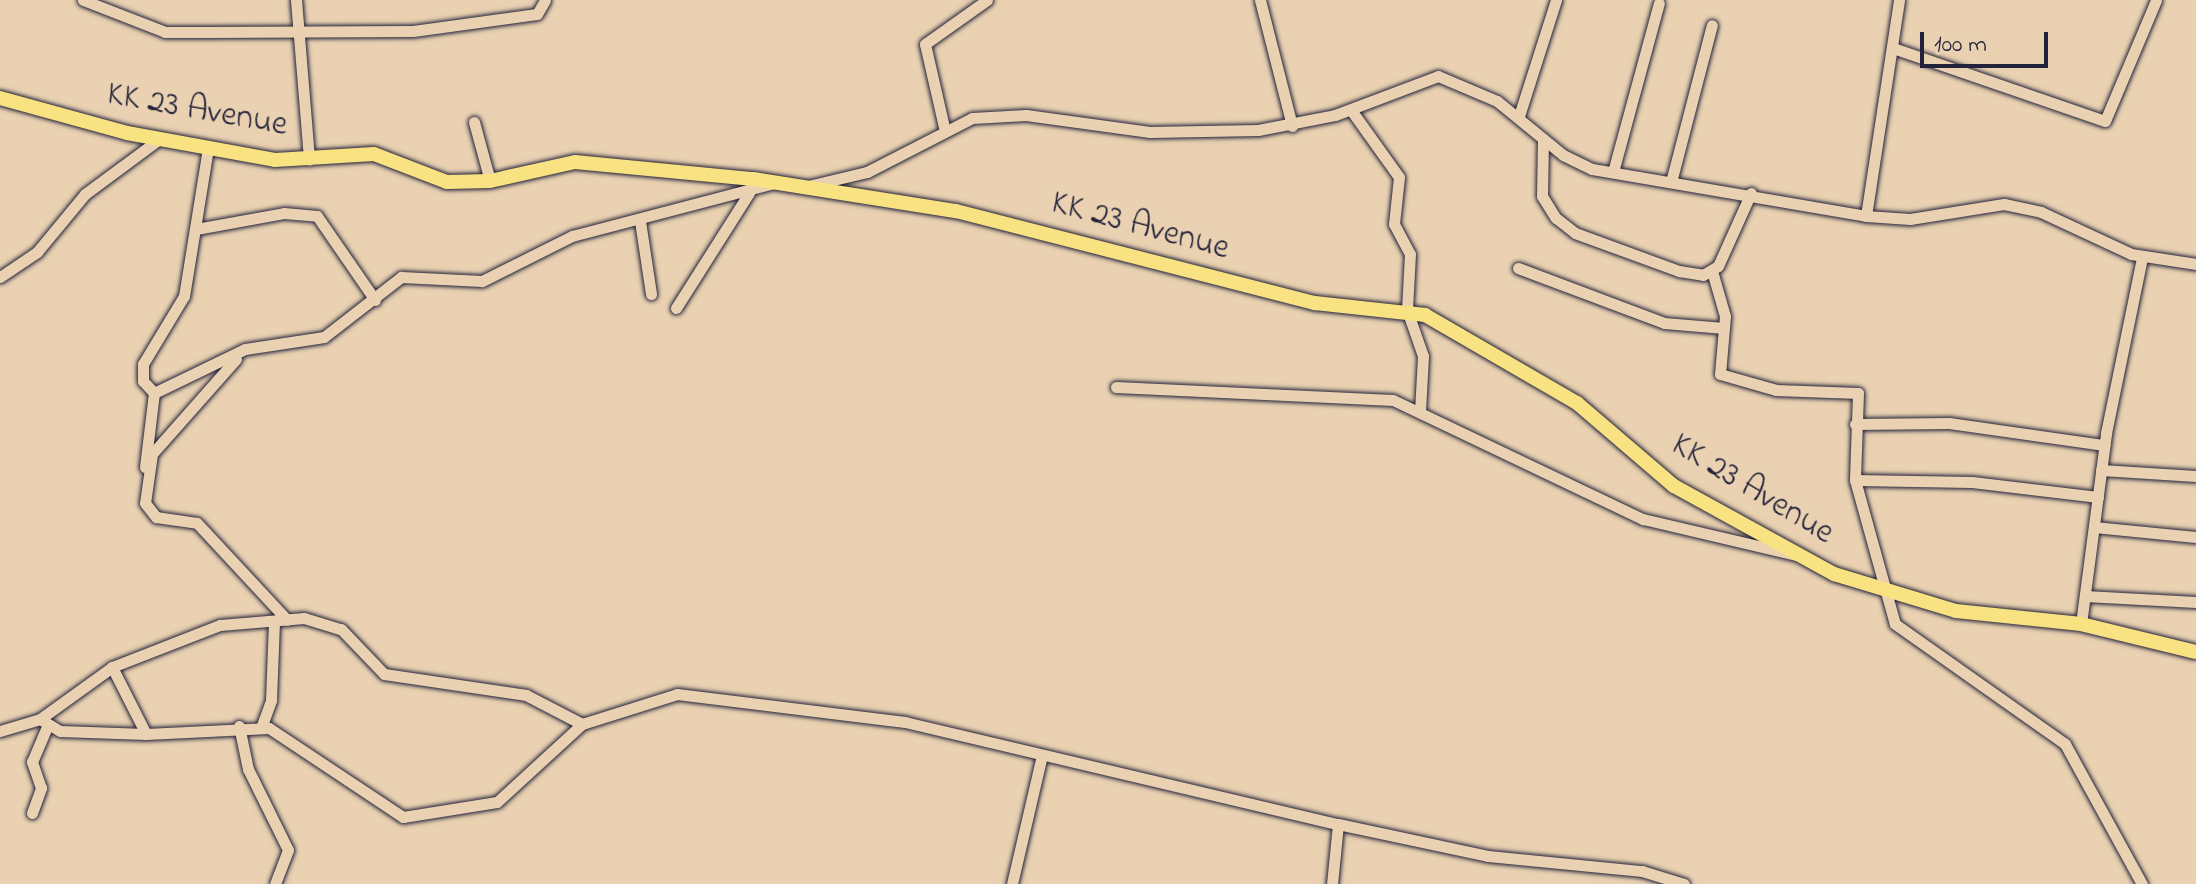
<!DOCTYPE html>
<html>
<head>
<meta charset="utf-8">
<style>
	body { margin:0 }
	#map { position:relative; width:2196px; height:884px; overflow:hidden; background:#e9d1b1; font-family:"Indie Flower",sans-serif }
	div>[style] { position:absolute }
	.roads { filter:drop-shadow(0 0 2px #22223b) drop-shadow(0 0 2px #22223b) }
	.minor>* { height:11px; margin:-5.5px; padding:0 5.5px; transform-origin:5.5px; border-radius:5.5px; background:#e9d1b1 }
	.major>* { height:14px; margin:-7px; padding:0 7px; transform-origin:7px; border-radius:7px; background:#f8e281 }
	span { translate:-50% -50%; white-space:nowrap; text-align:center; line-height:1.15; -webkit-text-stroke:7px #e9d1b1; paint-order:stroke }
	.street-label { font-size:34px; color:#22223b }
	.scale { position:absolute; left:1920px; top:32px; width:128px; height:36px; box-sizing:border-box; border:4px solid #22223b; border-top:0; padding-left:10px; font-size:24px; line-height:28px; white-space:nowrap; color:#22223b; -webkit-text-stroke:6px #e9d1b1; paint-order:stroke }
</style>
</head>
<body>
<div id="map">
	<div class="roads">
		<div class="minor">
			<div style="left:83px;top:0;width:88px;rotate:21.3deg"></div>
			<div style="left:165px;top:32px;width:42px"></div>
			<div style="left:207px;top:32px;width:206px;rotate:-0.3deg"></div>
			<div style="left:413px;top:31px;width:125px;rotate:-7.8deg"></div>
			<div style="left:537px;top:14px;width:16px;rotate:-60deg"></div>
			<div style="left:296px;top:0;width:160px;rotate:85.3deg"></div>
			<div style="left:1260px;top:0;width:130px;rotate:75.7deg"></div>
			<div style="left:1893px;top:48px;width:224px;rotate:19deg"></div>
			<div style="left:2105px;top:121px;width:131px;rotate:-67.1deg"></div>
			<div style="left:1351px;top:110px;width:82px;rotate:54.4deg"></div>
			<div style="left:1399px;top:177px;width:47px;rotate:96.1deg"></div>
			<div style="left:1394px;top:224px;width:34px;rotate:62deg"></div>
			<div style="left:1410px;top:254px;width:56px;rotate:93.1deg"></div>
			<div style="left:1407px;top:310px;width:49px;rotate:70.8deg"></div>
			<div style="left:1423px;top:356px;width:56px;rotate:93.1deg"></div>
			<div style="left:1519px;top:116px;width:122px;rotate:-72.3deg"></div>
			<div style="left:474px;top:122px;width:61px;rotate:74.8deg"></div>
			<div style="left:944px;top:127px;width:85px;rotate:-102.9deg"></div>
			<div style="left:925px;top:44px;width:76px;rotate:-35.4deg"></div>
			<div style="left:1543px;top:139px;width:57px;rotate:91deg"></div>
			<div style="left:1542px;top:196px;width:26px;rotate:58deg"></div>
			<div style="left:1556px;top:218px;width:24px;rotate:38deg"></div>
			<div style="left:1575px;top:233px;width:111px;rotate:20.1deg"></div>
			<div style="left:1679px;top:271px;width:24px;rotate:9deg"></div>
			<div style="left:1703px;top:275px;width:17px;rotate:-31deg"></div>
			<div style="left:1718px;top:266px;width:80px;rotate:-65.7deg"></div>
			<div style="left:208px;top:148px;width:150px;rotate:99.2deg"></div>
			<div style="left:184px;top:296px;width:79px;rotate:121.1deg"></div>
			<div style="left:143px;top:364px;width:17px;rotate:90deg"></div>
			<div style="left:143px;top:381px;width:16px;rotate:47deg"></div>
			<div style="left:154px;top:393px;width:101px;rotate:-25.8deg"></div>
			<div style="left:245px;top:349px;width:80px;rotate:-8.6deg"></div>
			<div style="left:324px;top:337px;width:98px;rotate:-37.9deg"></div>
			<div style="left:401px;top:277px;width:81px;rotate:2.8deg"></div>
			<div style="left:482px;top:281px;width:101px;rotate:-26.6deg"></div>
			<div style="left:572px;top:236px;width:209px;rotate:-14.7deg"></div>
			<div style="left:1613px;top:172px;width:175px;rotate:-74.8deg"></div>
			<div style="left:1671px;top:182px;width:162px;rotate:-75.4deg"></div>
			<div style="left:808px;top:186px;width:61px;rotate:-13.3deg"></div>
			<div style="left:867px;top:172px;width:118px;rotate:-27.2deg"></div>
			<div style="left:972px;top:118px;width:54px;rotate:-3.2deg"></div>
			<div style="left:1026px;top:115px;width:125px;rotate:7.8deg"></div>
			<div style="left:1150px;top:132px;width:108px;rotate:-1.1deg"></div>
			<div style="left:1258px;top:130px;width:78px;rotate:-11deg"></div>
			<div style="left:1335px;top:115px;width:110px;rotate:-20.7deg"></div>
			<div style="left:1438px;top:76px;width:64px;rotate:23deg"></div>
			<div style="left:1497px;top:101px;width:85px;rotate:39.3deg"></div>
			<div style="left:1563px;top:155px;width:32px;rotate:26deg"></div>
			<div style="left:1592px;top:169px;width:278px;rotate:9.7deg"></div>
			<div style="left:1866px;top:216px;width:44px;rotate:3.9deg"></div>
			<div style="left:1910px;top:219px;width:95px;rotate:-9.1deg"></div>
			<div style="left:2004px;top:204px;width:38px;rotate:12deg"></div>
			<div style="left:2041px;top:212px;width:99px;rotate:25deg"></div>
			<div style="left:2131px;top:254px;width:66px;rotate:8.7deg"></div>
			<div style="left:1866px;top:216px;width:219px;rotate:-81.3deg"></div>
			<div style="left:640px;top:221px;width:74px;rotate:81.4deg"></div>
			<div style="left:196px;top:229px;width:89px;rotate:-10.3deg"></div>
			<div style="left:284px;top:213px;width:33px;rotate:5deg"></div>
			<div style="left:317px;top:216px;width:102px;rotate:55.4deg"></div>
			<div style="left:1518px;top:268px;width:156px;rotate:20.6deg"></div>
			<div style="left:1664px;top:323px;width:60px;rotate:4.8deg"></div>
			<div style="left:1712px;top:271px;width:47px;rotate:73.9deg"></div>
			<div style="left:1725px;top:316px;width:58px;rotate:94.9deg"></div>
			<div style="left:1720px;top:374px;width:58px;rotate:15.9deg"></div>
			<div style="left:1776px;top:390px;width:82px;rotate:2.1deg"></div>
			<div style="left:1858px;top:393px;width:87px;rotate:92deg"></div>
			<div style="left:1855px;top:480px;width:149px;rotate:74.5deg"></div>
			<div style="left:1895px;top:624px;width:208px;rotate:35.2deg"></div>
			<div style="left:2065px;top:744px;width:160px;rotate:61.2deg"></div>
			<div style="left:0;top:277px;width:45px;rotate:-34deg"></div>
			<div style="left:37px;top:252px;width:75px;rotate:-50.4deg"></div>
			<div style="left:85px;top:194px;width:91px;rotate:-36.5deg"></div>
			<div style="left:676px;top:308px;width:136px;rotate:-57.6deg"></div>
			<div style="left:236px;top:359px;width:127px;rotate:131.5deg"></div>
			<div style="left:152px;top:454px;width:49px;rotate:98.1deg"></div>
			<div style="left:145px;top:503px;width:18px;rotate:52deg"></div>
			<div style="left:156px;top:517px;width:41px;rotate:8.3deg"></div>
			<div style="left:197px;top:523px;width:132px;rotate:47.1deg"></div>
			<div style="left:1116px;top:387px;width:277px;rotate:2.7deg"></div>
			<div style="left:1393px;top:400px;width:277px;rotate:25.5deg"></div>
			<div style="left:1643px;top:519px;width:157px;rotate:13.2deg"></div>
			<div style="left:1855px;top:424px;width:94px;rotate:-0.6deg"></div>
			<div style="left:1949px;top:423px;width:157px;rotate:8.1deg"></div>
			<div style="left:145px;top:467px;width:75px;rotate:-83.1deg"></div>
			<div style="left:2101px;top:470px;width:95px;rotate:3.6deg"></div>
			<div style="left:1855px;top:480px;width:117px;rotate:1deg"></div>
			<div style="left:1972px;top:482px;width:127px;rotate:6.8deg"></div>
			<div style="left:2094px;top:527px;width:102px;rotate:5.6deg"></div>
			<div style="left:2085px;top:596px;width:111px;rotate:3.1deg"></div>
			<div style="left:2081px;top:624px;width:193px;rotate:-82.5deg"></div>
			<div style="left:2106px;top:433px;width:180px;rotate:-78.4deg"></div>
			<div style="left:112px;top:667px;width:75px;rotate:63.1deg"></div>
			<div style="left:40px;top:719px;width:23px;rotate:31deg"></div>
			<div style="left:60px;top:731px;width:86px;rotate:2deg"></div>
			<div style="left:146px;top:734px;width:123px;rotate:-2.8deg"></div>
			<div style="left:269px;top:728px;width:161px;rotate:33.6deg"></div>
			<div style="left:403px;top:817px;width:95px;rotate:-9.1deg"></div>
			<div style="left:497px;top:802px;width:115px;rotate:-42.5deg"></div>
			<div style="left:239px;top:726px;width:44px;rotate:78.2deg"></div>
			<div style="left:248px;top:769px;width:90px;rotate:63.7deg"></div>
			<div style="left:288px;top:850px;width:36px;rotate:111deg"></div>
			<div style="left:261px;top:728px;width:30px;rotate:-70deg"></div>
			<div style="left:271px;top:700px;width:78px;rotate:-87.8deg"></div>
			<div style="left:0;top:731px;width:42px;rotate:-16.7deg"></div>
			<div style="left:40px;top:719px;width:89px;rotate:-35.8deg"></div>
			<div style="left:112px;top:667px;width:116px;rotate:-21.3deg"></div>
			<div style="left:220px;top:625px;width:84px;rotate:-4.8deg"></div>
			<div style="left:304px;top:618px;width:39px;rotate:17deg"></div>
			<div style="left:341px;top:629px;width:62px;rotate:46.3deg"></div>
			<div style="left:384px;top:674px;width:144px;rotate:8.4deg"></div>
			<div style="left:526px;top:695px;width:63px;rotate:27.4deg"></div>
			<div style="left:582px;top:724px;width:100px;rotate:-17.5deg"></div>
			<div style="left:677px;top:694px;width:230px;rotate:7deg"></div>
			<div style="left:905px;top:722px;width:445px;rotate:13.3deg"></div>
			<div style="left:1338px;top:824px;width:60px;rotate:95.7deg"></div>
			<div style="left:32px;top:813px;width:27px;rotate:-70deg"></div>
			<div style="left:41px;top:788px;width:28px;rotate:-109deg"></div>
			<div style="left:32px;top:762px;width:38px;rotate:-67deg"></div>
			<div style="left:1338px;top:824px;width:153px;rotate:12deg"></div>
			<div style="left:1488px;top:856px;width:155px;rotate:5.6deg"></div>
			<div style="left:1642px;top:871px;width:44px;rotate:17.2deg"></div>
			<div style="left:1012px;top:884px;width:132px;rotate:-76.9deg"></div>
		</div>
		<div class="major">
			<div style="left:0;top:98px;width:132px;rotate:15.4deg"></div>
			<div style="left:127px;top:133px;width:150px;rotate:10.3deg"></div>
			<div style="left:275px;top:160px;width:99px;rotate:-3.5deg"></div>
			<div style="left:374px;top:154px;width:78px;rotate:21deg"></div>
			<div style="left:447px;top:182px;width:43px;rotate:-1.3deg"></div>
			<div style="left:490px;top:181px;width:87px;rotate:-12.6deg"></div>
			<div style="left:575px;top:162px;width:179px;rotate:5.5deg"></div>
			<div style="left:753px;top:179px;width:206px;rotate:9deg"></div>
			<div style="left:956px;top:211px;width:371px;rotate:14.4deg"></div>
			<div style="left:1315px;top:303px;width:111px;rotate:6.2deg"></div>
			<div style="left:1425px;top:315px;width:176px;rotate:30.1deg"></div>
			<div style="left:1577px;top:403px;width:128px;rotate:40.6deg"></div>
			<div style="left:1674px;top:486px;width:183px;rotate:28.8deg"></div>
			<div style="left:1834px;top:574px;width:127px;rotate:16.9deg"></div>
			<div style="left:1956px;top:611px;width:126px;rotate:5.9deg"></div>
			<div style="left:2081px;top:624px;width:118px;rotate:13.7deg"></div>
		</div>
	</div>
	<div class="street-label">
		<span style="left:197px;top:111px;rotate:10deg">KK 23 Avenue</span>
		<span style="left:1140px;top:227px;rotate:15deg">KK 23 Avenue</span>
		<span style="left:1752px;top:490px;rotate:31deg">KK 23 Avenue</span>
	</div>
	<div class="scale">100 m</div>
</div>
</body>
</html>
